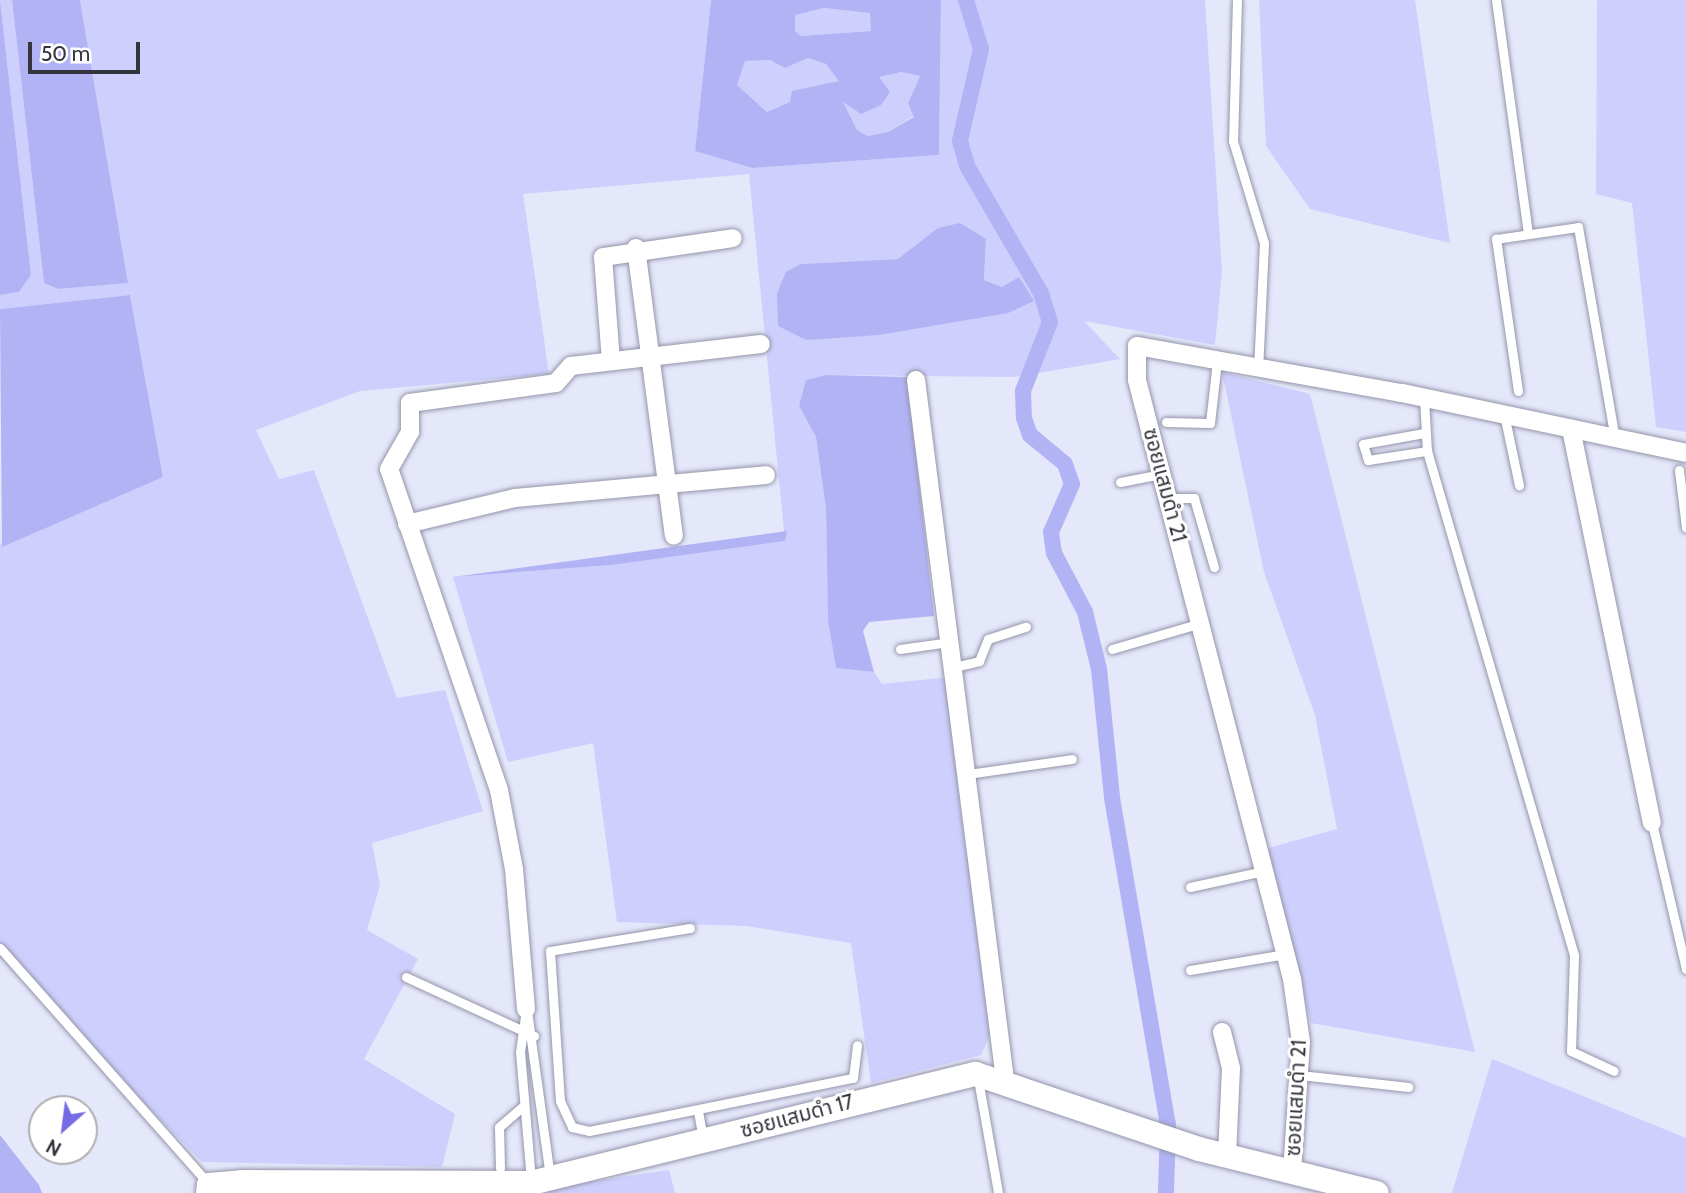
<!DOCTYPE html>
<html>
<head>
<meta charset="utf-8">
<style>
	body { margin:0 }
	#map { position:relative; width:1686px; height:1193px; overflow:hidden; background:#e5e7fb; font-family:Cabin,"Noto Sans Thai",sans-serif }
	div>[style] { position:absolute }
	.green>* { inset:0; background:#cecffd }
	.water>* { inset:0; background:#b2b3f4 }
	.canal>* { height:16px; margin:-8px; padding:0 8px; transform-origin:8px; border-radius:8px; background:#b2b3f4 }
	.roads { filter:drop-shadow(0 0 2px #9495a9) drop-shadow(0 0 2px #9495a9) }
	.lane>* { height:9px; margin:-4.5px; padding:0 4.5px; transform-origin:4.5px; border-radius:4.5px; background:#fff }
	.street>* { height:18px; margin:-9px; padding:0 9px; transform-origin:9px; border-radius:9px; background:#fff }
	.secondary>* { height:24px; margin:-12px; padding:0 12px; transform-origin:12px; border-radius:12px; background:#fff }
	span { translate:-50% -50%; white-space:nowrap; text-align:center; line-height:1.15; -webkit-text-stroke:6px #fff; paint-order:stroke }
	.street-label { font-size:21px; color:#34343c }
	.north { position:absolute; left:28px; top:1095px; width:70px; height:70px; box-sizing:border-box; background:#fff; border:2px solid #aeaeb1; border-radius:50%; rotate:208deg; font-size:19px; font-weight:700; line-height:28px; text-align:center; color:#34343c }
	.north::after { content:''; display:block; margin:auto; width:24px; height:32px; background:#746be5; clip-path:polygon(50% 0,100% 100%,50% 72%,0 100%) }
	.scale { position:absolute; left:28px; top:42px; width:112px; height:32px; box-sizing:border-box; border:4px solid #34343c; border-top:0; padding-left:9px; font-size:21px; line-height:24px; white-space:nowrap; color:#34343c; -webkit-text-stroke:5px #fff; paint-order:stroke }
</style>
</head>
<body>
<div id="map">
	<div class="green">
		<div style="clip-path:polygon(evenodd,0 0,12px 0,44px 283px,58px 289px,128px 283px,80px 0,711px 0,695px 151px,752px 168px,939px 155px,941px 0,1205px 0,1222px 271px,1215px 345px,1084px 321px,1120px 359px,1014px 377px,827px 375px,799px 406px,816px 437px,826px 509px,828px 621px,836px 667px,874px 672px,882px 684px,950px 677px,960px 807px,993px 1028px,981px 1055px,871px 1083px,851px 943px,747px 926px,617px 922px,593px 743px,508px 762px,453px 577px,612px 565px,785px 541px,749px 174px,523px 194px,549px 374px,360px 391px,256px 430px,279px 479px,314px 470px,397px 698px,445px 690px,483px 811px,372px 843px,380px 885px,367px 930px,418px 959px,364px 1059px,455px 1114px,442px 1167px,202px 1162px,0 957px,0 544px,163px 476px,130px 295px,0 309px,0 295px,19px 292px,31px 275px,0 0,986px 239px,984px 280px,1002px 287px,801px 264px,898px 259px,986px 239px)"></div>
		<div style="clip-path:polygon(1259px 0,1415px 0,1450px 243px,1310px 209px,1266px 146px)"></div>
		<div style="clip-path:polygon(1597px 0,1686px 0,1686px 432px,1656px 427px,1632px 203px,1596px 194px)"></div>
		<div style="clip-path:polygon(824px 8px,871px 13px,871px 31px,801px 36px,795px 31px,794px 15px)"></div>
		<div style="clip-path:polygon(808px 58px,826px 64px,840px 81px,793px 91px,790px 102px,767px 112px,737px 85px,745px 61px,770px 60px,785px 68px)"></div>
		<div style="clip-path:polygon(901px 72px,920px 76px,908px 103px,914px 116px,888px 132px,868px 136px,857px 130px,842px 101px,878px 77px)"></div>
		<div style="clip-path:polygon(1222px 372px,1310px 394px,1475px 1052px,1311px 1023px,1268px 848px,1337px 829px,1315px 715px,1264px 572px)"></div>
		<div style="clip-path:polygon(1492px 1059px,1686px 1138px,1686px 1193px,1452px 1193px)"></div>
		<div style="clip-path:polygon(669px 1170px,675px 1193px,518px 1193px,568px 1185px)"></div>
	</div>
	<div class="water">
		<div style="clip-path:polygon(0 0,31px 275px,19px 292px,0 295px)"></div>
		<div style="clip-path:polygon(12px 0,80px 0,128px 283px,58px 289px,44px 283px)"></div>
		<div style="clip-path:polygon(evenodd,711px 0,941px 0,939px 155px,752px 168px,695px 151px,711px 0,824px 8px,870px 13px,871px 31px,801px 36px,795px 31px,795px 15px,824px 8px,711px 0,808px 58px,826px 64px,839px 81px,792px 91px,790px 102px,767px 112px,737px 85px,745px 61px,770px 60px,785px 68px,808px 58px,711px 0,901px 72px,920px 76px,908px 103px,914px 117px,888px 132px,868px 136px,857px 130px,843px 102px,861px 114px,881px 105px,890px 92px,879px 77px,901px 72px)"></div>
		<div style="clip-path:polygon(960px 223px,986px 239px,984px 280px,1002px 287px,1019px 277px,1034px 301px,1008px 313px,879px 335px,806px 340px,778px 326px,777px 293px,786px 272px,801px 264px,898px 259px,938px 228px)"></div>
		<div style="clip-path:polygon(130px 295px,163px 477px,2px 547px,0 309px)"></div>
		<div style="clip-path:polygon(827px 375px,907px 377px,934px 616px,869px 622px,863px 631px,874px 672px,836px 668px,828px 621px,826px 509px,816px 437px,799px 406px,806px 380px)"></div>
		<div style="clip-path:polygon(787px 531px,785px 541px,612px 565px,453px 577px)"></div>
		<div style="clip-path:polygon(0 1135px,39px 1185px,42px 1193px,0 1193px)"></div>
	</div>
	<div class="canal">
		<div style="left:966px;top:0;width:51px;rotate:73deg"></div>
		<div style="left:981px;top:49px;width:94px;rotate:102.9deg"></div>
		<div style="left:960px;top:141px;width:26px;rotate:74deg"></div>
		<div style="left:967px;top:166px;width:147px;rotate:59.8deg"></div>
		<div style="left:1041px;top:293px;width:30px;rotate:73deg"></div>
		<div style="left:1050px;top:322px;width:74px;rotate:111.4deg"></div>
		<div style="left:1023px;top:391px;width:27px;rotate:88deg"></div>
		<div style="left:1024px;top:418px;width:18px;rotate:71deg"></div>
		<div style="left:1030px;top:435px;width:45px;rotate:39.6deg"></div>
		<div style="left:1065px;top:464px;width:21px;rotate:71deg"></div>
		<div style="left:1072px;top:484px;width:52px;rotate:113.6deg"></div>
		<div style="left:1051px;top:532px;width:21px;rotate:82deg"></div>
		<div style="left:1054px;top:553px;width:67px;rotate:62.3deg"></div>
		<div style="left:1085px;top:612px;width:59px;rotate:76.2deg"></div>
		<div style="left:1099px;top:669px;width:130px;rotate:84.2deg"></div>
		<div style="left:1112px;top:798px;width:331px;rotate:80.3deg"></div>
		<div style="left:1168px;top:1124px;width:69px;rotate:91.7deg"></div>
	</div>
	<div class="roads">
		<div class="lane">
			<div style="left:1237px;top:0;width:141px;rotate:91.6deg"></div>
			<div style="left:1233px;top:141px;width:107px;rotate:73.1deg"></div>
			<div style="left:1264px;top:243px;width:125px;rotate:92.7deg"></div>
			<div style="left:1496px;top:0;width:236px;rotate:82.2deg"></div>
			<div style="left:1518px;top:391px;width:154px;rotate:-98.2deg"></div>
			<div style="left:1496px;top:239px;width:83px;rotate:-8.3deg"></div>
			<div style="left:1578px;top:227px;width:215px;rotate:80.1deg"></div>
			<div style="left:1424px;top:398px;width:53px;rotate:86.8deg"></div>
			<div style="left:1427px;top:451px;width:525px;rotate:73.74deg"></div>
			<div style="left:1574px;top:955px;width:96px;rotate:91.8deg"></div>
			<div style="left:1571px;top:1051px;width:47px;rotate:24.9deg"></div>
			<div style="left:1504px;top:414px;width:73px;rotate:78.1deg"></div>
			<div style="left:1166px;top:422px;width:44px;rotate:1.3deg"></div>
			<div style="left:1210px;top:423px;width:62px;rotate:-83.6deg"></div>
			<div style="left:1424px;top:433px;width:62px;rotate:169.8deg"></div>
			<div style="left:1363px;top:444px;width:17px;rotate:73deg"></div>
			<div style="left:1368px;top:460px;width:60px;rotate:-8.7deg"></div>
			<div style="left:1679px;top:470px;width:58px;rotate:83.1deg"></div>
			<div style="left:1120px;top:482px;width:43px;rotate:-10.8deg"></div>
			<div style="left:1169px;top:498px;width:25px"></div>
			<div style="left:1194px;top:498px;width:72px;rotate:73.8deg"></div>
			<div style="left:900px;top:649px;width:49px;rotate:-8.1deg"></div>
			<div style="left:1112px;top:649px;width:93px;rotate:-16.3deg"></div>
			<div style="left:954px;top:667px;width:26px;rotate:-13deg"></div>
			<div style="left:979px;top:661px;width:24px;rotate:-68deg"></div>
			<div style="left:988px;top:639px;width:40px;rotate:-18deg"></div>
			<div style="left:968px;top:774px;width:105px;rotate:-8.2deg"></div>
			<div style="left:1652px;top:823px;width:150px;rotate:76.9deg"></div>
			<div style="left:1190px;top:887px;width:76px;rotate:-12.2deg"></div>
			<div style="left:690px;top:928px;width:142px;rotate:170.7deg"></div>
			<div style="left:550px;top:951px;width:150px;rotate:86.2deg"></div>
			<div style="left:560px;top:1101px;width:29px;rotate:65deg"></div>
			<div style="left:572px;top:1127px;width:17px;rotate:13deg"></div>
			<div style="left:589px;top:1131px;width:269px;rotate:-11.4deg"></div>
			<div style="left:853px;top:1078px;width:33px;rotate:-83deg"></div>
			<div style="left:0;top:948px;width:314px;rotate:48.5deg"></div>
			<div style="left:1190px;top:970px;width:97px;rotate:-9.5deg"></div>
			<div style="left:406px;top:977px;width:141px;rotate:24.7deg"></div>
			<div style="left:526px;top:1009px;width:43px;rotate:97.9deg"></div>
			<div style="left:520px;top:1052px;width:129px;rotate:85.1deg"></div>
			<div style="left:527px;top:1011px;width:168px;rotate:82.1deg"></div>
			<div style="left:1300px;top:1075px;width:109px;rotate:6.3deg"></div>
			<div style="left:978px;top:1079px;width:116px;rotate:80deg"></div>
			<div style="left:698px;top:1111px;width:28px;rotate:80deg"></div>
			<div style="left:500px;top:1168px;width:41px;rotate:-91.4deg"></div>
			<div style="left:499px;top:1127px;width:33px;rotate:-41deg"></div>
		</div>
		<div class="street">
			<div style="left:636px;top:248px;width:290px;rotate:82.5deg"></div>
			<div style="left:611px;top:361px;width:104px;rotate:-94.4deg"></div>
			<div style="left:603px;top:257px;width:131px;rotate:-8.3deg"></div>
			<div style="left:916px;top:380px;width:706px;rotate:82.75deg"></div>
			<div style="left:1571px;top:429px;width:402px;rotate:78.4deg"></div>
			<div style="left:407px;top:524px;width:111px;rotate:-13.5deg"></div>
			<div style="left:515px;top:498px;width:252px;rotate:-5.2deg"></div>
			<div style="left:526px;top:1009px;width:141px;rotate:-94.9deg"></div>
			<div style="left:514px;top:869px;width:80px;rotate:-100.8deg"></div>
			<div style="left:499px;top:790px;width:339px;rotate:-108.9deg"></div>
			<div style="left:389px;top:469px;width:43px;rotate:-60.4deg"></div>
			<div style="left:410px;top:432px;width:29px;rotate:-90deg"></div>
			<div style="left:410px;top:403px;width:147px;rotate:-7.8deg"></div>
			<div style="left:556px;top:383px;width:23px;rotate:-49deg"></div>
			<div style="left:571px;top:366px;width:191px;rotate:-6.6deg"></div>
			<div style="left:1222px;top:1032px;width:37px;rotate:76deg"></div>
			<div style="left:1231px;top:1068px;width:89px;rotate:92.6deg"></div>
			<div style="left:1292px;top:1171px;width:129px;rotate:-86deg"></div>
			<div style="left:1301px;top:1042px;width:64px;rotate:-98.1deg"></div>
			<div style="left:1292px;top:979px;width:619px;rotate:-104.51deg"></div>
			<div style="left:1137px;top:380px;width:34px;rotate:-90deg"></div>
			<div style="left:1137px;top:346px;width:269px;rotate:10.1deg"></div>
			<div style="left:1402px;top:393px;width:290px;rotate:11.9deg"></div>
		</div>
		<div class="secondary">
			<div style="left:208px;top:1193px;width:8px;rotate:-83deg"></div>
			<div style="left:209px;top:1185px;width:33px;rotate:-5deg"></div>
			<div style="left:242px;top:1182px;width:289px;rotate:0.2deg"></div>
			<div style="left:531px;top:1183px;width:458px;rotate:-13.8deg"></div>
			<div style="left:976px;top:1074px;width:235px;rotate:18.6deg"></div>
			<div style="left:1199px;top:1149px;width:183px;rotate:13.9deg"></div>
		</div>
	</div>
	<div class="street-label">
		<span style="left:1165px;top:485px;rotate:75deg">ซอยแสมดำ 21</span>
		<span style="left:1296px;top:1098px;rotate:-87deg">ซอยแสมดำ 21</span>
		<span style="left:797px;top:1116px;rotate:-15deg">ซอยแสมดำ 17</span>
	</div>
	<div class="north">N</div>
	<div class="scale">50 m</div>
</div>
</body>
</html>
